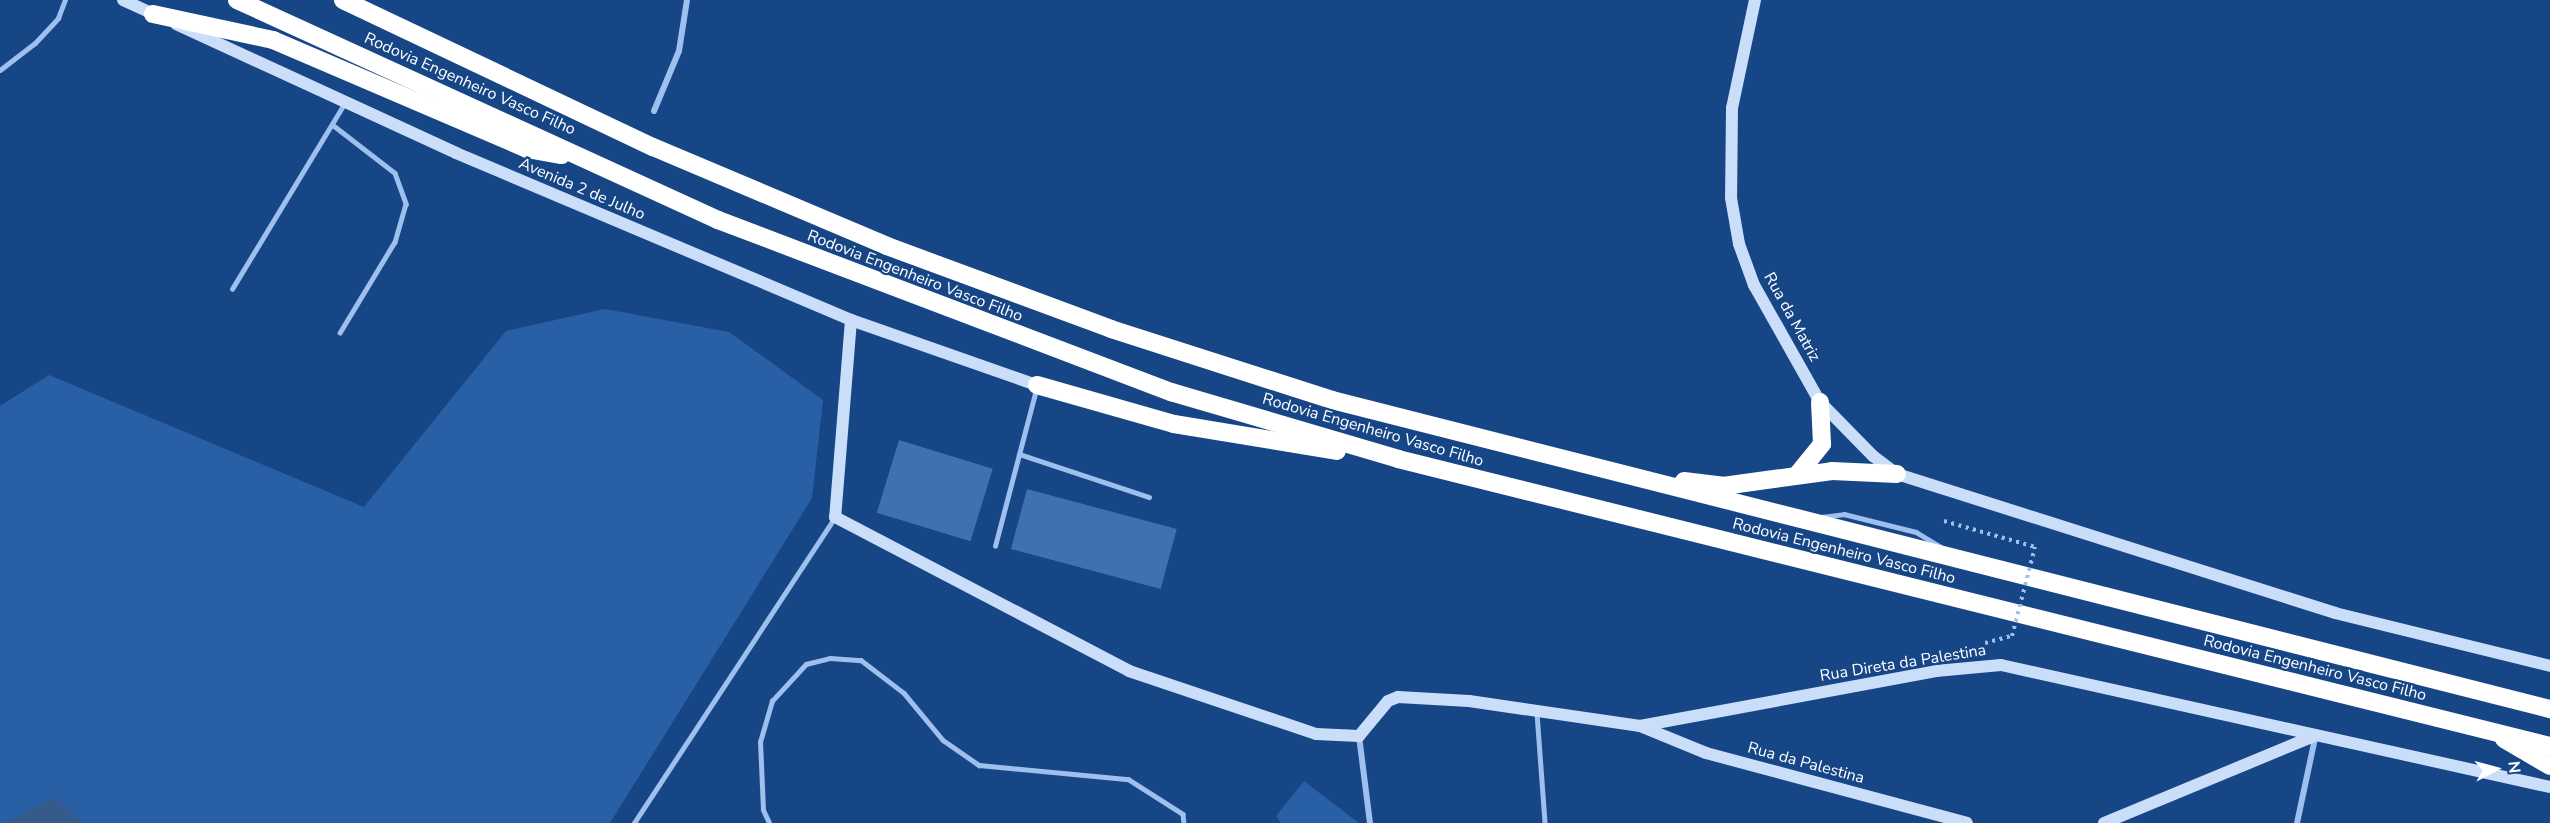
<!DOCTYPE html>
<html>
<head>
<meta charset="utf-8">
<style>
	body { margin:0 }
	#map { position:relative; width:2550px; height:823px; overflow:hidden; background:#174687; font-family:"Nunito Sans",sans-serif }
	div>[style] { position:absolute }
	.green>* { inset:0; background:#295fa5 }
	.water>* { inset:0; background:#365a8a }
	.building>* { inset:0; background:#3f70b0; transform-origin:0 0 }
	.path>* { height:4px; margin-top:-2px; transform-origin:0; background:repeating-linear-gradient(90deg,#9dc0ee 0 3px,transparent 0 7.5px) }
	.lane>* { height:4.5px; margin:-2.25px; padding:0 2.25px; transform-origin:2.25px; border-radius:2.25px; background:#9dc0ee }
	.street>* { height:6px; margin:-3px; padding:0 3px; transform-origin:3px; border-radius:3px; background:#9dc0ee }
	.secondary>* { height:12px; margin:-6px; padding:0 6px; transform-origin:6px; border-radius:6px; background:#cadefa }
	.highway>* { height:18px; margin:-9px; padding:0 9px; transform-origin:9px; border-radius:9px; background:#fff }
	.path-bridge>* { height:4px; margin-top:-2px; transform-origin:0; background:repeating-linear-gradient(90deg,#9dc0ee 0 3px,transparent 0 7.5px) }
	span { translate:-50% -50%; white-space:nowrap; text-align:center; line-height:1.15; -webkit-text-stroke:4.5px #174687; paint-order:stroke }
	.street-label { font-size:16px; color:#fff }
	.north { position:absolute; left:2466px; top:739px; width:60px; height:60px; -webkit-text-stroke:4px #174687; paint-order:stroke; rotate:84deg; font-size:16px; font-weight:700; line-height:24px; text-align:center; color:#fff }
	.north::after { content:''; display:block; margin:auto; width:21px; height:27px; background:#fff; clip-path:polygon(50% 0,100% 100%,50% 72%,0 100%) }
</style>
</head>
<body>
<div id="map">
	<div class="green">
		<div style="clip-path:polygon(605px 309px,729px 332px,823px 400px,812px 498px,610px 823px,0 823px,0 406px,49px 375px,364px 507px,506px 331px)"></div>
		<div style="clip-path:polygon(1304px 781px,1359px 823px,1281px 823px,1276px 816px)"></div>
	</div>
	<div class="water">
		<div style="clip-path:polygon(55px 797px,82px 823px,5px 823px)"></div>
	</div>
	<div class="building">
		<div style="left:899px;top:440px;width:98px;height:76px;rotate:17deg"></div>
		<div style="left:1027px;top:489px;width:155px;height:62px;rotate:15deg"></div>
	</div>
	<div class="path">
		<div style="left:1944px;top:521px;width:95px;rotate:15.9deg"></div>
		<div style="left:1985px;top:643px;width:28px;rotate:-15deg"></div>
	</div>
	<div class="lane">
		<div style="left:0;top:70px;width:44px;rotate:-37.6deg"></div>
		<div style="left:35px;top:43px;width:34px;rotate:-47deg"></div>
		<div style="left:58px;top:18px;width:19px;rotate:-69deg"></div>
		<div style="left:333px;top:125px;width:78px;rotate:37.7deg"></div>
		<div style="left:395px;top:173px;width:33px;rotate:70deg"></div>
		<div style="left:406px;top:204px;width:40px;rotate:106deg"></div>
		<div style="left:395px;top:242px;width:106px;rotate:121.1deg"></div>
		<div style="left:232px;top:289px;width:216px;rotate:-58.8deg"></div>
		<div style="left:1019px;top:454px;width:137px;rotate:18.3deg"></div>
		<div style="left:1821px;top:517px;width:23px;rotate:-7deg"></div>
		<div style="left:1844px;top:514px;width:74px;rotate:14deg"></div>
		<div style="left:1916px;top:532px;width:29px;rotate:31deg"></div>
		<div style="left:995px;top:546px;width:161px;rotate:-75.3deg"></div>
		<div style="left:1537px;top:713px;width:110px;rotate:85.8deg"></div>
		<div style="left:634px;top:823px;width:366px;rotate:-56.7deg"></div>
		<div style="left:769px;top:823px;width:14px;rotate:-115deg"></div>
		<div style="left:763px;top:810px;width:68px;rotate:-92.5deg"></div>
		<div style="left:760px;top:742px;width:43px;rotate:-73.7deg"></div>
		<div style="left:772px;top:701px;width:50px;rotate:-47.4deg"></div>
		<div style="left:806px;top:664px;width:25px;rotate:-14deg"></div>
		<div style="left:830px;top:658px;width:31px;rotate:4deg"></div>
		<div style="left:861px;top:660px;width:54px;rotate:37.5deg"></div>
		<div style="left:904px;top:693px;width:61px;rotate:50.3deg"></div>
		<div style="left:943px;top:740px;width:44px;rotate:34.8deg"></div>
		<div style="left:979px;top:765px;width:150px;rotate:5.4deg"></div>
		<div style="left:1128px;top:779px;width:65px;rotate:32.5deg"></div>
		<div style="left:1183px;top:814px;width:9px;rotate:84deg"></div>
	</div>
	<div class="street">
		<div style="left:654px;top:111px;width:65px;rotate:-67.4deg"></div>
		<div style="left:679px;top:51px;width:52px;rotate:-81.1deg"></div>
		<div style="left:1359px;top:736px;width:88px;rotate:82.8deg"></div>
		<div style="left:2297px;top:823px;width:87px;rotate:-78deg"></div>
	</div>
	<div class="secondary">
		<div style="left:123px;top:0;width:41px;rotate:24.7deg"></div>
		<div style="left:1755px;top:0;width:110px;rotate:102deg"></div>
		<div style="left:1732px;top:108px;width:90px;rotate:90.6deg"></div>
		<div style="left:1731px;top:198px;width:47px;rotate:80.1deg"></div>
		<div style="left:1739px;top:244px;width:44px;rotate:69.9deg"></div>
		<div style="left:1754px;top:285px;width:134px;rotate:60.6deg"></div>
		<div style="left:1820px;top:402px;width:76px;rotate:45.5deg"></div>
		<div style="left:1873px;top:456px;width:30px;rotate:37deg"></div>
		<div style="left:1897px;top:474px;width:460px;rotate:17.6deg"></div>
		<div style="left:2335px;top:613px;width:221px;rotate:13.8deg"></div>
		<div style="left:176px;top:24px;width:308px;rotate:24.7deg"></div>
		<div style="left:456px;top:153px;width:429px;rotate:22.9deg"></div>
		<div style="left:851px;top:320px;width:197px;rotate:19.3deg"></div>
		<div style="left:851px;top:320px;width:198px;rotate:94.6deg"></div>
		<div style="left:835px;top:517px;width:332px;rotate:27.6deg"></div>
		<div style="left:1129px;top:671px;width:197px;rotate:18.6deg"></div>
		<div style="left:1316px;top:734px;width:43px;rotate:2.7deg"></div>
		<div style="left:1359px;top:736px;width:45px;rotate:-50.4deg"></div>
		<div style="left:1388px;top:701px;width:11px;rotate:-22deg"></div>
		<div style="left:1398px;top:697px;width:71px;rotate:3.2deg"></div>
		<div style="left:1469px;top:701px;width:173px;rotate:8.3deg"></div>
		<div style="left:1640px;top:726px;width:301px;rotate:-10.5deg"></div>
		<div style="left:1936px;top:671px;width:65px;rotate:-5.3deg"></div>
		<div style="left:2001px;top:665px;width:562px;rotate:12.53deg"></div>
		<div style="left:1640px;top:726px;width:71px;rotate:22.2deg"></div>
		<div style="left:1706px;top:753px;width:270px;rotate:15deg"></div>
		<div style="left:2104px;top:823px;width:225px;rotate:-22.5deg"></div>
	</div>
	<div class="highway">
		<div style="left:237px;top:0;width:529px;rotate:24.58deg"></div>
		<div style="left:718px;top:220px;width:485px;rotate:20.8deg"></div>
		<div style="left:1171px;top:392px;width:237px;rotate:16.4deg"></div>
		<div style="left:1398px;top:459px;width:1187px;rotate:13.99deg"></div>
		<div style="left:343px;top:0;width:343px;rotate:25.4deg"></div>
		<div style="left:653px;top:147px;width:254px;rotate:22.9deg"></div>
		<div style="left:887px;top:246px;width:239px;rotate:20.3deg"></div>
		<div style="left:1111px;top:329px;width:232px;rotate:17.8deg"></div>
		<div style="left:1332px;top:400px;width:1257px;rotate:14.24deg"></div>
		<div style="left:153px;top:14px;width:123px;rotate:12.2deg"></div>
		<div style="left:273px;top:40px;width:276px;rotate:23.2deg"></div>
		<div style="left:527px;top:149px;width:35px;rotate:10deg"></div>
		<div style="left:1037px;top:385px;width:142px;rotate:15.9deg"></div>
		<div style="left:1174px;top:424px;width:165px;rotate:9.4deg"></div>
		<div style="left:1797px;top:475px;width:40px;rotate:-51deg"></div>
		<div style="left:1822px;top:444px;width:42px;rotate:-92.7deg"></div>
		<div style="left:1684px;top:481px;width:39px;rotate:7deg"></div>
		<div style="left:1723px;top:486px;width:110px;rotate:-7.8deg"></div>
		<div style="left:1832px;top:471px;width:65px;rotate:2.6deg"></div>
		<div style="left:2504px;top:739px;width:53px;rotate:30.4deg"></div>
	</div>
	<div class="path-bridge">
		<div style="left:2012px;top:636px;width:92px;rotate:-75.5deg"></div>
	</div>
	<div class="street-label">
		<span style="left:470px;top:84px;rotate:24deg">Rodovia Engenheiro Vasco Filho</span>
		<span style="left:582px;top:189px;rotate:23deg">Avenida 2 de Julho</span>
		<span style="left:915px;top:276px;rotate:21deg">Rodovia Engenheiro Vasco Filho</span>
		<span style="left:1792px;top:317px;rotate:61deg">Rua da Matriz</span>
		<span style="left:1373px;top:430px;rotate:16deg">Rodovia Engenheiro Vasco Filho</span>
		<span style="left:1844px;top:551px;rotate:14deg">Rodovia Engenheiro Vasco Filho</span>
		<span style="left:1903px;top:663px;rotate:-9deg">Rua Direta da Palestina</span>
		<span style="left:2315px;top:668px;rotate:14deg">Rodovia Engenheiro Vasco Filho</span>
		<span style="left:1806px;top:763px;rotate:15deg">Rua da Palestina</span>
	</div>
	<div class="north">N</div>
</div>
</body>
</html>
